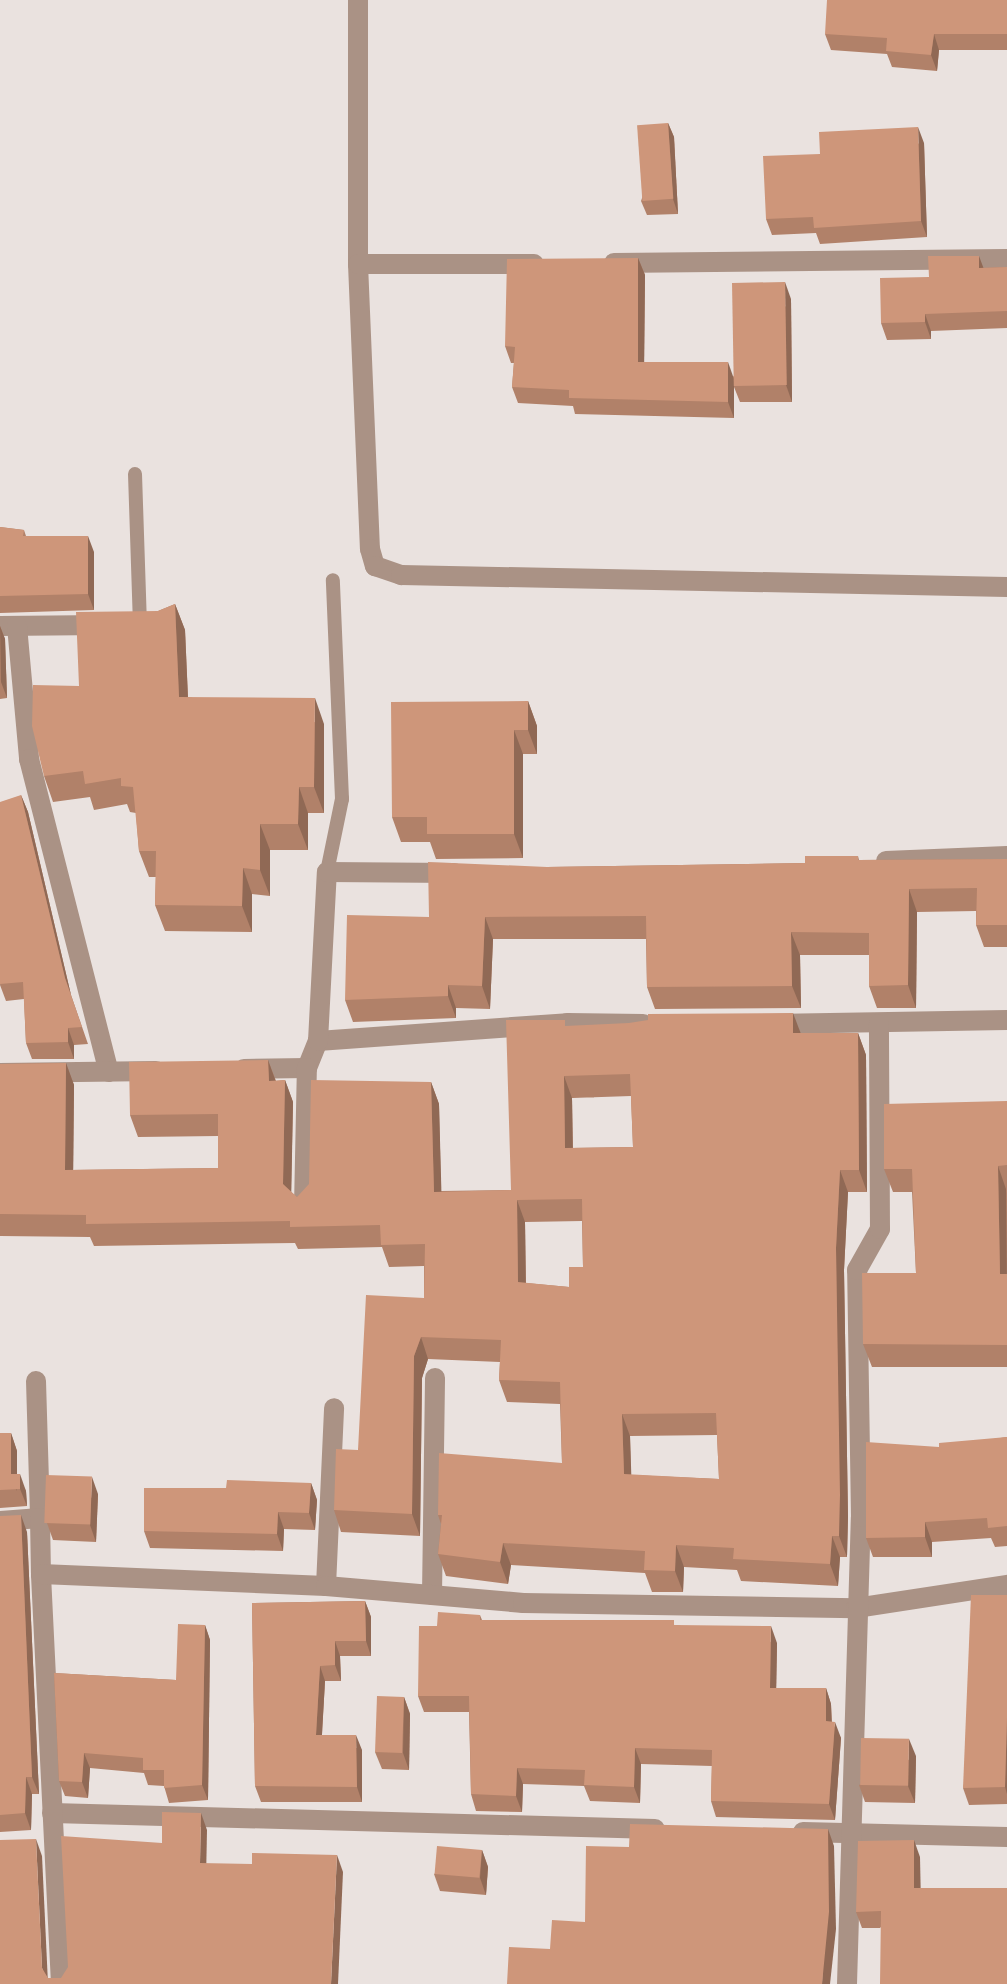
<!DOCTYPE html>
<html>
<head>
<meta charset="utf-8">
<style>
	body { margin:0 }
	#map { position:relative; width:1007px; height:1984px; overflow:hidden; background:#eae2df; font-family:"Work Sans",sans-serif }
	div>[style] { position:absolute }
	.service>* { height:14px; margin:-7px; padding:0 7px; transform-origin:7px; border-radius:7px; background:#aa9285 }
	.minor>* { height:20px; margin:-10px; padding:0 10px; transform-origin:10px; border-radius:10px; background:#aa9285 }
	.wall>* { inset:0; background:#b18169 }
	.shaded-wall>* { inset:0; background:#906955 }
	.building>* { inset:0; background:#ce967a; transform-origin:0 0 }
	span { translate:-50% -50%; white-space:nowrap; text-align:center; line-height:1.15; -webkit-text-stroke:6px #eae2df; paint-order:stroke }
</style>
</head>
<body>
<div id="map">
	<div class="service">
		<div style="left:135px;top:474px;width:151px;rotate:88.1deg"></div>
		<div style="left:327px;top:872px;width:75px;rotate:-78.4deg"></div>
		<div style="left:342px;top:799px;width:219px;rotate:-92.4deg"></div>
	</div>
	<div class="minor">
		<div style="left:358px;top:0;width:264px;rotate:90deg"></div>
		<div style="left:358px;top:264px;width:285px;rotate:87.6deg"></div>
		<div style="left:370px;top:549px;width:18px;rotate:74deg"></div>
		<div style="left:375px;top:566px;width:28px;rotate:19deg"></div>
		<div style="left:401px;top:575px;width:606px;rotate:1.13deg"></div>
		<div style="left:614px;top:263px;width:393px;rotate:-0.6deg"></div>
		<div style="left:358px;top:264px;width:176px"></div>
		<div style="left:0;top:626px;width:104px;rotate:-0.6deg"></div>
		<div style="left:17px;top:626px;width:134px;rotate:84.8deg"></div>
		<div style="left:29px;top:759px;width:323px;rotate:75.7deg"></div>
		<div style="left:886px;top:861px;width:121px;rotate:-2.4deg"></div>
		<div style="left:771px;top:1024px;width:236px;rotate:-1deg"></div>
		<div style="left:318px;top:1041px;width:250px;rotate:-4.1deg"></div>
		<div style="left:567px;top:1023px;width:76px;rotate:0.8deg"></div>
		<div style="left:244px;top:1069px;width:63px;rotate:-0.9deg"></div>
		<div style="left:307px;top:1068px;width:29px;rotate:-68deg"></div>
		<div style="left:318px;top:1041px;width:169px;rotate:-87deg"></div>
		<div style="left:327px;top:872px;width:127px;rotate:0.5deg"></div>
		<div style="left:0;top:1073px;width:156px;rotate:-0.7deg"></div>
		<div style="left:304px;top:1206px;width:138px;rotate:-88.8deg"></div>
		<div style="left:36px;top:1381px;width:137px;rotate:88.3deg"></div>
		<div style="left:0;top:1521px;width:40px;rotate:-4.3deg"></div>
		<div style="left:40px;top:1518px;width:56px;rotate:89deg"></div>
		<div style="left:326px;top:1586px;width:178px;rotate:-87.4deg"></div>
		<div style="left:432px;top:1595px;width:217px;rotate:-89.2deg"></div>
		<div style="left:52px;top:1813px;width:603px;rotate:1.52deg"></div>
		<div style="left:803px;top:1832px;width:204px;rotate:1.4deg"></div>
		<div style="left:61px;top:1984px;width:410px;rotate:-92.8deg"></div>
		<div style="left:41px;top:1574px;width:285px;rotate:2.4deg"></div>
		<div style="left:326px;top:1586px;width:198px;rotate:4.9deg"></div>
		<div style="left:523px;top:1603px;width:333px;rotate:0.9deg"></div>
		<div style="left:856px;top:1608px;width:153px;rotate:-8.7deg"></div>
		<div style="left:847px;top:1984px;width:467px;rotate:-88.3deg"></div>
		<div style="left:861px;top:1517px;width:247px;rotate:-90.9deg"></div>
		<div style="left:857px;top:1270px;width:47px;rotate:-60.7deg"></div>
		<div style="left:880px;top:1229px;width:205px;rotate:-90.3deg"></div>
	</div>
	<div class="wall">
		<div style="clip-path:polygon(1007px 0,1007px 50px,939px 50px,937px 71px,892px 67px,887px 54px,831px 50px,825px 34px)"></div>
		<div style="clip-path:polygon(668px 123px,674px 137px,678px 214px,647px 215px,641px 201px)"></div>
		<div style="clip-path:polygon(924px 143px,927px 237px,820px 244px,816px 233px,772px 235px,766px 219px,820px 154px)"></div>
		<div style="clip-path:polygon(638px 258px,645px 275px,644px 362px,733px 377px,791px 299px,792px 402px,740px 402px,734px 387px,734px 418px,575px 414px,573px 406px,518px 403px,512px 387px,514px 363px,511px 363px,505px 346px)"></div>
		<div style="clip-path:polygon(1007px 267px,1007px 328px,931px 331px,931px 339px,887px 340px,881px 323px,929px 277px,983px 268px)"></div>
		<div style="clip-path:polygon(0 527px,24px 530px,26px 536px,94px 552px,94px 610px,0 613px)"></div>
		<div style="clip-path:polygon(175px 604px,185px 630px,188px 697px,324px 724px,324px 813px,308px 813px,308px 850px,270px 850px,270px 896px,252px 894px,252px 932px,165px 931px,155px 905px,156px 877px,149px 877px,139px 851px,136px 813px,130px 812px,127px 804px,94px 810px,90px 797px,53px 802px,44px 776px,79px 686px,158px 611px)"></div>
		<div style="clip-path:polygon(0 626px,5px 639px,7px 698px,0 699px)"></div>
		<div style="clip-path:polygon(528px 701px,537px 726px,537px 754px,523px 754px,523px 858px,436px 859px,430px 842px,401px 842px,392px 817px)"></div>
		<div style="clip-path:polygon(21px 795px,28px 812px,71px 995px,88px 1044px,74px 1045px,74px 1059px,32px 1059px,26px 1043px,24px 999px,6px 1001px,0 985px)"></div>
		<div style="clip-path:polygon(858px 856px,859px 860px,1007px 859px,1007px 947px,984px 947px,976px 925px,976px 911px,917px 912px,916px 1008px,877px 1008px,869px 986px,869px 955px,800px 955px,801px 1008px,655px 1009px,647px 987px,646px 939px,493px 939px,490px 1009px,456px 1008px,456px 1018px,353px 1022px,345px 1000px,429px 917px,547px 867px,805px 863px)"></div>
		<div style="clip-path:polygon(evenodd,567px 1026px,801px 1033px,858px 1033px,866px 1055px,867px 1192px,848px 1192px,844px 1270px,848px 1517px,847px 1557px,840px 1557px,838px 1586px,741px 1581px,737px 1570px,684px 1567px,683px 1592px,652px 1592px,645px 1573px,511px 1565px,508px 1584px,446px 1576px,438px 1554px,441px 1524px,438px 1515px,562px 1463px,560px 1404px,507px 1402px,499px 1380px,500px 1362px,428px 1359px,422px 1378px,420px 1536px,341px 1532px,334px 1510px,358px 1450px,424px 1298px,424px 1266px,389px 1267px,382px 1247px,298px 1249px,295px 1243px,94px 1246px,90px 1237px,0 1236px,0 1064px,66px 1063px,74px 1085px,73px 1170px,218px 1168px,218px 1136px,138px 1137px,130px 1115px,268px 1060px,276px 1081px,285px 1080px,293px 1102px,291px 1192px,297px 1197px,431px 1082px,439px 1104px,441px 1191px,511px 1190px,567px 1026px,631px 1096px,633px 1147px,573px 1148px,572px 1098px,631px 1096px,567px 1026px,582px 1221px,583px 1267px,569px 1287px,526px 1283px,525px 1222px,582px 1221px,567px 1026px,717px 1435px,719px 1479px,631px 1475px,630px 1436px,717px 1435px)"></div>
		<div style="clip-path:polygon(1007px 1101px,1007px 1367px,872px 1367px,863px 1344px,916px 1273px,912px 1192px,893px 1192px,884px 1169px)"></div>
		<div style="clip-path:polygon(0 1433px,11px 1433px,17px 1451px,17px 1474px,26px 1491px,27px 1506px,0 1508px)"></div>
		<div style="clip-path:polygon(1007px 1437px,1007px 1546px,995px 1547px,991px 1538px,932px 1542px,932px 1557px,873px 1557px,866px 1538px,939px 1447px)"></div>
		<div style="clip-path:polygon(311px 1483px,317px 1500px,315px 1530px,284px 1529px,283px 1551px,150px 1548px,144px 1531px,226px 1488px)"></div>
		<div style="clip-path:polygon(98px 1494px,96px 1542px,53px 1540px,47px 1523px)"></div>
		<div style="clip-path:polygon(0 1516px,27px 1532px,39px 1794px,32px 1794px,31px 1830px,0 1832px)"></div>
		<div style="clip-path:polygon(1007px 1595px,1007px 1804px,969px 1805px,963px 1788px)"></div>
		<div style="clip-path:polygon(365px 1601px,371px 1617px,371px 1656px,340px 1656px,341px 1681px,325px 1681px,322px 1735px,362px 1750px,362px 1802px,261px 1802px,255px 1786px,252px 1603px)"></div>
		<div style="clip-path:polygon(480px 1615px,482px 1620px,676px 1625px,777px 1643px,776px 1688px,826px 1688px,831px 1704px,832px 1722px,841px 1738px,835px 1820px,716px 1817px,711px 1801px,712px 1766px,641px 1764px,640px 1803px,590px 1801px,584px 1786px,523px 1784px,522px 1812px,476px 1811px,471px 1794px,469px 1712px,424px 1712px,418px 1696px,437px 1626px)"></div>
		<div style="clip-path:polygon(205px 1625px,210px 1640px,208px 1800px,169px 1803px,164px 1786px,148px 1785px,144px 1773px,90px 1768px,88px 1798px,65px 1796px,59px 1781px,54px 1673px,176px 1680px)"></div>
		<div style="clip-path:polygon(404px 1697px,410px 1714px,409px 1770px,382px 1769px,375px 1752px)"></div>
		<div style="clip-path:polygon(916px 1756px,915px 1803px,865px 1802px,859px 1785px)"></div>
		<div style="clip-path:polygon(482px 1850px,488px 1867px,486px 1895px,440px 1891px,434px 1874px)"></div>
		<div style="clip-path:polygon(920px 1857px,920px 1888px,880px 1928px,862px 1928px,856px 1912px)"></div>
	</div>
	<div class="shaded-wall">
		<div style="clip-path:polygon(934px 34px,939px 50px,937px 71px,931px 55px)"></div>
		<div style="clip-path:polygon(668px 123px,674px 137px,678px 214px,673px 199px)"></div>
		<div style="clip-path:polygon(918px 127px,924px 143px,927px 237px,921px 221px)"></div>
		<div style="clip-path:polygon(979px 256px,985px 272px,979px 268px)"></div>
		<div style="clip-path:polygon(638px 258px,645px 275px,644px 379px,638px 362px)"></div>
		<div style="clip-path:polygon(785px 282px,791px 299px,792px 402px,786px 385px)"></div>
		<div style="clip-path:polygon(925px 314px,931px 331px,931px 339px,925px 322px)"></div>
		<div style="clip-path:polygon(728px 362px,734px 379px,734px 418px,728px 402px)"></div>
		<div style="clip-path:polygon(88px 536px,94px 552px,94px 610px,88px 594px)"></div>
		<div style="clip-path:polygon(175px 604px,185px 630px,189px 723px,179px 697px)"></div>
		<div style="clip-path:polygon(0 626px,5px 639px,7px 698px,1px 682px)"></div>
		<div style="clip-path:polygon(315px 698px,324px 724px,324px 813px,314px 787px)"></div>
		<div style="clip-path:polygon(528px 701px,537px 726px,537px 754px,528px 730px)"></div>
		<div style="clip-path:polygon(514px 730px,523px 754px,523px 858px,514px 834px)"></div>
		<div style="clip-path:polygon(299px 787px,308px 813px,308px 850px,298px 824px)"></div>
		<div style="clip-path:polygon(21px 795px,28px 812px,71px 995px,88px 1044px,65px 978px)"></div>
		<div style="clip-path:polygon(260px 824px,270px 850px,270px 896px,260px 870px)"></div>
		<div style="clip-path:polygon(243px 868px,252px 894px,252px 932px,242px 906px)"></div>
		<div style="clip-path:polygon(909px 889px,917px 912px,916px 1008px,908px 985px)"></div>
		<div style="clip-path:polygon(485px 917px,493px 939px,490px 1009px,482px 986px)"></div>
		<div style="clip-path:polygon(791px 932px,800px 955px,801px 1008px,792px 986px)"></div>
		<div style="clip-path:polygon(448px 985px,456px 1008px,456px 1018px,448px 996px)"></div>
		<div style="clip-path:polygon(793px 1013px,801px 1034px,793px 1033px)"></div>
		<div style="clip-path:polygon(68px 1028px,74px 1045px,74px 1059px,68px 1042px)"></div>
		<div style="clip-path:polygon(858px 1033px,866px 1055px,867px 1192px,859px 1170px)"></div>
		<div style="clip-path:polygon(268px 1060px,276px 1082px,269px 1081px)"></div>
		<div style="clip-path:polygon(66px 1063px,74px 1085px,73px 1192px,65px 1170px)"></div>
		<div style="clip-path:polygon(564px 1076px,572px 1098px,573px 1170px,565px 1148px)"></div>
		<div style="clip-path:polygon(285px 1080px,293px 1102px,291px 1206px,283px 1184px)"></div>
		<div style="clip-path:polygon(431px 1082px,439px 1104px,442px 1213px,434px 1192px)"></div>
		<div style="clip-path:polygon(998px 1166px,1006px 1189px,1007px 1293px,1000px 1274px)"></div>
		<div style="clip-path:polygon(840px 1170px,848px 1192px,844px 1270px,848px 1517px,847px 1557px,839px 1536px,836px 1248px)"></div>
		<div style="clip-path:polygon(517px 1200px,525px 1222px,526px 1304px,518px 1282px)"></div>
		<div style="clip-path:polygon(421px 1337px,428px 1359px,422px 1378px,420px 1536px,412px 1514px,414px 1356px)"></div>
		<div style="clip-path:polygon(622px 1414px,630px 1436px,632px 1496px,624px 1474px)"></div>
		<div style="clip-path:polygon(11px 1433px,17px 1451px,17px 1491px,11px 1474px)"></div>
		<div style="clip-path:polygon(20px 1474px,26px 1491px,27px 1506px,20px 1489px)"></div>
		<div style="clip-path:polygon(92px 1477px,98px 1494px,96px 1542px,90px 1525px)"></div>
		<div style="clip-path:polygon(311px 1483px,317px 1500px,315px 1530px,309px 1513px)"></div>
		<div style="clip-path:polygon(278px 1512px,284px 1529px,283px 1551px,277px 1534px)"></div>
		<div style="clip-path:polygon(21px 1515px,27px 1532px,39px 1794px,32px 1777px)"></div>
		<div style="clip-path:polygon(925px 1522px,932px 1542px,932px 1557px,925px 1537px)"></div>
		<div style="clip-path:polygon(832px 1536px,840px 1557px,838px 1586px,830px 1564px)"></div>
		<div style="clip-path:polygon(503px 1543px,511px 1565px,508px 1584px,500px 1562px)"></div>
		<div style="clip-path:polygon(676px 1545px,684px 1567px,683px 1592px,675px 1571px)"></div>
		<div style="clip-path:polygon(365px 1601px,371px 1617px,371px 1656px,366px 1641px)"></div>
		<div style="clip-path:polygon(205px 1625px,210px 1640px,208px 1800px,202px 1785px)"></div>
		<div style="clip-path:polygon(771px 1626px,777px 1643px,776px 1704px,770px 1688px)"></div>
		<div style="clip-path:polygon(335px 1641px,340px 1656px,341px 1681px,335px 1665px)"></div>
		<div style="clip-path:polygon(320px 1666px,325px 1681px,321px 1750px,316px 1735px)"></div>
		<div style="clip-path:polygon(826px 1688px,831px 1704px,832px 1738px,826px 1721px)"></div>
		<div style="clip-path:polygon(404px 1697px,410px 1714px,409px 1770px,403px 1753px)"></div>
		<div style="clip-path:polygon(1007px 1717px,1007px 1794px,1005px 1787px)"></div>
		<div style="clip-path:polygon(835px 1722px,841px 1738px,835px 1820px,829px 1804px)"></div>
		<div style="clip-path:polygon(356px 1735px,362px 1750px,362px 1802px,357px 1787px)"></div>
		<div style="clip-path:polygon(909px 1739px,916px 1756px,915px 1803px,908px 1786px)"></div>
		<div style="clip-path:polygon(635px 1748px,641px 1764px,640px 1803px,634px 1787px)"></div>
		<div style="clip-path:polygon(84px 1753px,90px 1768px,88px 1798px,82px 1782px)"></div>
		<div style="clip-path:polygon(517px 1768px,523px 1784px,522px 1812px,516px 1796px)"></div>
		<div style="clip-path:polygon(26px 1777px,32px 1794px,31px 1830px,25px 1813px)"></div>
		<div style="clip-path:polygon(201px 1813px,207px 1830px,206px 1880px,200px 1863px)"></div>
		<div style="clip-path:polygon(828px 1829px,834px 1846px,836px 1929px,830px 1984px,822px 1984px)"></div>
		<div style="clip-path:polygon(36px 1839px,42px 1856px,48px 1984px,42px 1968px)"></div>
		<div style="clip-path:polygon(914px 1840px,920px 1857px,921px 1905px,914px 1888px)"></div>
		<div style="clip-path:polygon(482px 1850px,488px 1867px,486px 1895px,480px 1878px)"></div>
		<div style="clip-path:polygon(337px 1855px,343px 1872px,338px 1984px,331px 1984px)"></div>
	</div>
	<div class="building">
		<div style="clip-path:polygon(827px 0,1007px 0,1007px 34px,934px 34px,931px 55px,886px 51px,887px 38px,825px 34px)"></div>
		<div style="left:668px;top:123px;width:76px;height:31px;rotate:86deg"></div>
		<div style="clip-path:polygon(918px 127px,921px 221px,814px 228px,813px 217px,766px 219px,763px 156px,820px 154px,819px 132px)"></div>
		<div style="clip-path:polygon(928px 256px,979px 256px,979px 268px,1007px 267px,1007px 311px,925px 314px,925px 322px,881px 323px,880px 278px,929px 277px)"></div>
		<div style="clip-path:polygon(638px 258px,638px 362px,728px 362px,728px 402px,569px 398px,569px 390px,512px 387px,515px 347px,505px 346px,507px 259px)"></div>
		<div style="left:785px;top:282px;width:103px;height:53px;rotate:89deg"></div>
		<div style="clip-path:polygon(0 527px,24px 530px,23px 536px,88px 536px,88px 594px,0 596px)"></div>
		<div style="clip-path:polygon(175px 604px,179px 697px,315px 698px,314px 787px,299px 787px,298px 824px,260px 824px,260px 870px,243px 868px,242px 906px,155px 905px,156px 851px,139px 851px,133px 787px,121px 786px,121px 778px,85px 784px,83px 771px,44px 776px,32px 726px,33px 685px,79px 686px,76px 612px,158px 611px)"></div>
		<div style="clip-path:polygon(528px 701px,528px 730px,514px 730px,514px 834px,427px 834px,427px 817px,392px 817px,391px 702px)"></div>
		<div style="clip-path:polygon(21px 795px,65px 978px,82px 1027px,68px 1028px,68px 1042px,26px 1043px,23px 982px,0 984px,0 802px)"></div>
		<div style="clip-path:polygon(805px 856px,858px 856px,858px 860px,1007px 859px,1007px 925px,976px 925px,977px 888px,909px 889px,908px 985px,869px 986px,869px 933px,791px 932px,792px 986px,647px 987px,646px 916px,485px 917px,482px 986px,448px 985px,448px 996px,345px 1000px,347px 915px,429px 917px,428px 862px,547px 867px,805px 863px)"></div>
		<div style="clip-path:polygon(evenodd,793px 1013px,793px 1033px,858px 1033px,859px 1170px,840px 1170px,836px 1248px,840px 1495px,839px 1536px,832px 1536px,830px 1564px,733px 1559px,734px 1548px,676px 1545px,675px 1571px,644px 1570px,645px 1551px,503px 1543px,500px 1562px,438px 1554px,442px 1515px,438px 1515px,439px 1453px,562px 1463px,560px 1382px,499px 1380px,501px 1340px,421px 1337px,414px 1356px,412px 1514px,334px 1510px,336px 1449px,358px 1450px,366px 1295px,424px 1298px,425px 1244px,381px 1245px,380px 1225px,290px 1227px,290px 1221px,86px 1224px,86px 1215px,0 1214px,0 1064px,66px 1063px,65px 1170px,218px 1168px,218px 1114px,130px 1115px,129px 1062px,268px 1060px,269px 1081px,285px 1080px,283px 1184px,297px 1197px,309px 1184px,311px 1080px,431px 1082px,434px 1192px,511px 1190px,506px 1020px,565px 1020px,565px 1026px,629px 1023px,648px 1020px,648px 1014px,793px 1013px,630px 1074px,633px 1147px,565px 1148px,564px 1076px,630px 1074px,793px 1013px,582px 1199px,583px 1267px,569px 1267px,569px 1287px,518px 1282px,517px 1200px,582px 1199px,793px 1013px,716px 1413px,719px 1479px,624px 1474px,622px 1414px,716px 1413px)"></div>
		<div style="clip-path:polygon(1007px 1101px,1007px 1165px,998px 1166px,1000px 1274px,1007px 1274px,1007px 1345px,863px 1344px,862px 1273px,916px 1273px,912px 1169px,884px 1169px,884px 1104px)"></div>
		<div style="clip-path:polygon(0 1433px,11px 1433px,11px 1474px,20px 1474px,20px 1489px,0 1490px)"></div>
		<div style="clip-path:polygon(1007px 1437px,1007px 1526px,988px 1528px,987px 1518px,925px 1522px,925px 1537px,866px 1538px,866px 1442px,939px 1447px,939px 1443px)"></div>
		<div style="left:46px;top:1475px;width:46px;height:48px;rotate:2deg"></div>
		<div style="clip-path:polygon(227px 1480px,311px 1483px,309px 1513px,278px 1512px,277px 1534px,144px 1531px,144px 1488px,226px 1488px)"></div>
		<div style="clip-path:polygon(21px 1515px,32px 1777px,26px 1777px,25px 1813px,0 1815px,0 1516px)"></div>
		<div style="clip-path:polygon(971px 1595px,1007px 1595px,1007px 1717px,1005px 1787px,963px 1788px)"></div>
		<div style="clip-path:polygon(365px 1601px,366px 1641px,335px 1641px,335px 1665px,320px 1666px,316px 1735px,356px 1735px,357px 1787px,255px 1786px,252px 1603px)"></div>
		<div style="clip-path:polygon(438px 1612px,480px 1615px,480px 1620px,674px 1620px,674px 1625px,771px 1626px,770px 1688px,826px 1688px,826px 1721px,835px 1722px,829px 1804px,711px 1801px,712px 1750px,635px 1748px,634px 1787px,584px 1785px,585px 1770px,517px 1768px,516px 1796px,471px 1794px,469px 1696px,418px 1696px,419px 1626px,437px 1626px)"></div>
		<div style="clip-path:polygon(178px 1624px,205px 1625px,202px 1785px,164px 1788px,164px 1770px,143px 1770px,143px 1758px,84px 1753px,82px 1782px,59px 1781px,54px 1673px,176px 1680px)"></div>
		<div style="left:377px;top:1696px;width:27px;height:56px;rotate:2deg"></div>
		<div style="left:861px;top:1738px;width:48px;height:47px;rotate:1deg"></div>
		<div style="clip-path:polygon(162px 1812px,201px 1813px,200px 1863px,252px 1864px,252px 1853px,337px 1855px,331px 1984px,0 1984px,0 1840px,36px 1839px,42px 1968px,48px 1978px,61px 1978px,68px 1967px,61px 1836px,162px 1843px)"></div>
		<div style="clip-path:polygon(630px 1824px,828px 1829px,829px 1912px,822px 1984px,507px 1984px,509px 1947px,550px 1949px,552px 1920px,585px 1922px,586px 1846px,629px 1847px)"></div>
		<div style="clip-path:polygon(914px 1840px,914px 1888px,1007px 1888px,1007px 1984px,880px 1984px,881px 1911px,856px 1912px,858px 1841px)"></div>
		<div style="left:437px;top:1846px;width:45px;height:28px;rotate:5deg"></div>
	</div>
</div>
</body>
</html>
